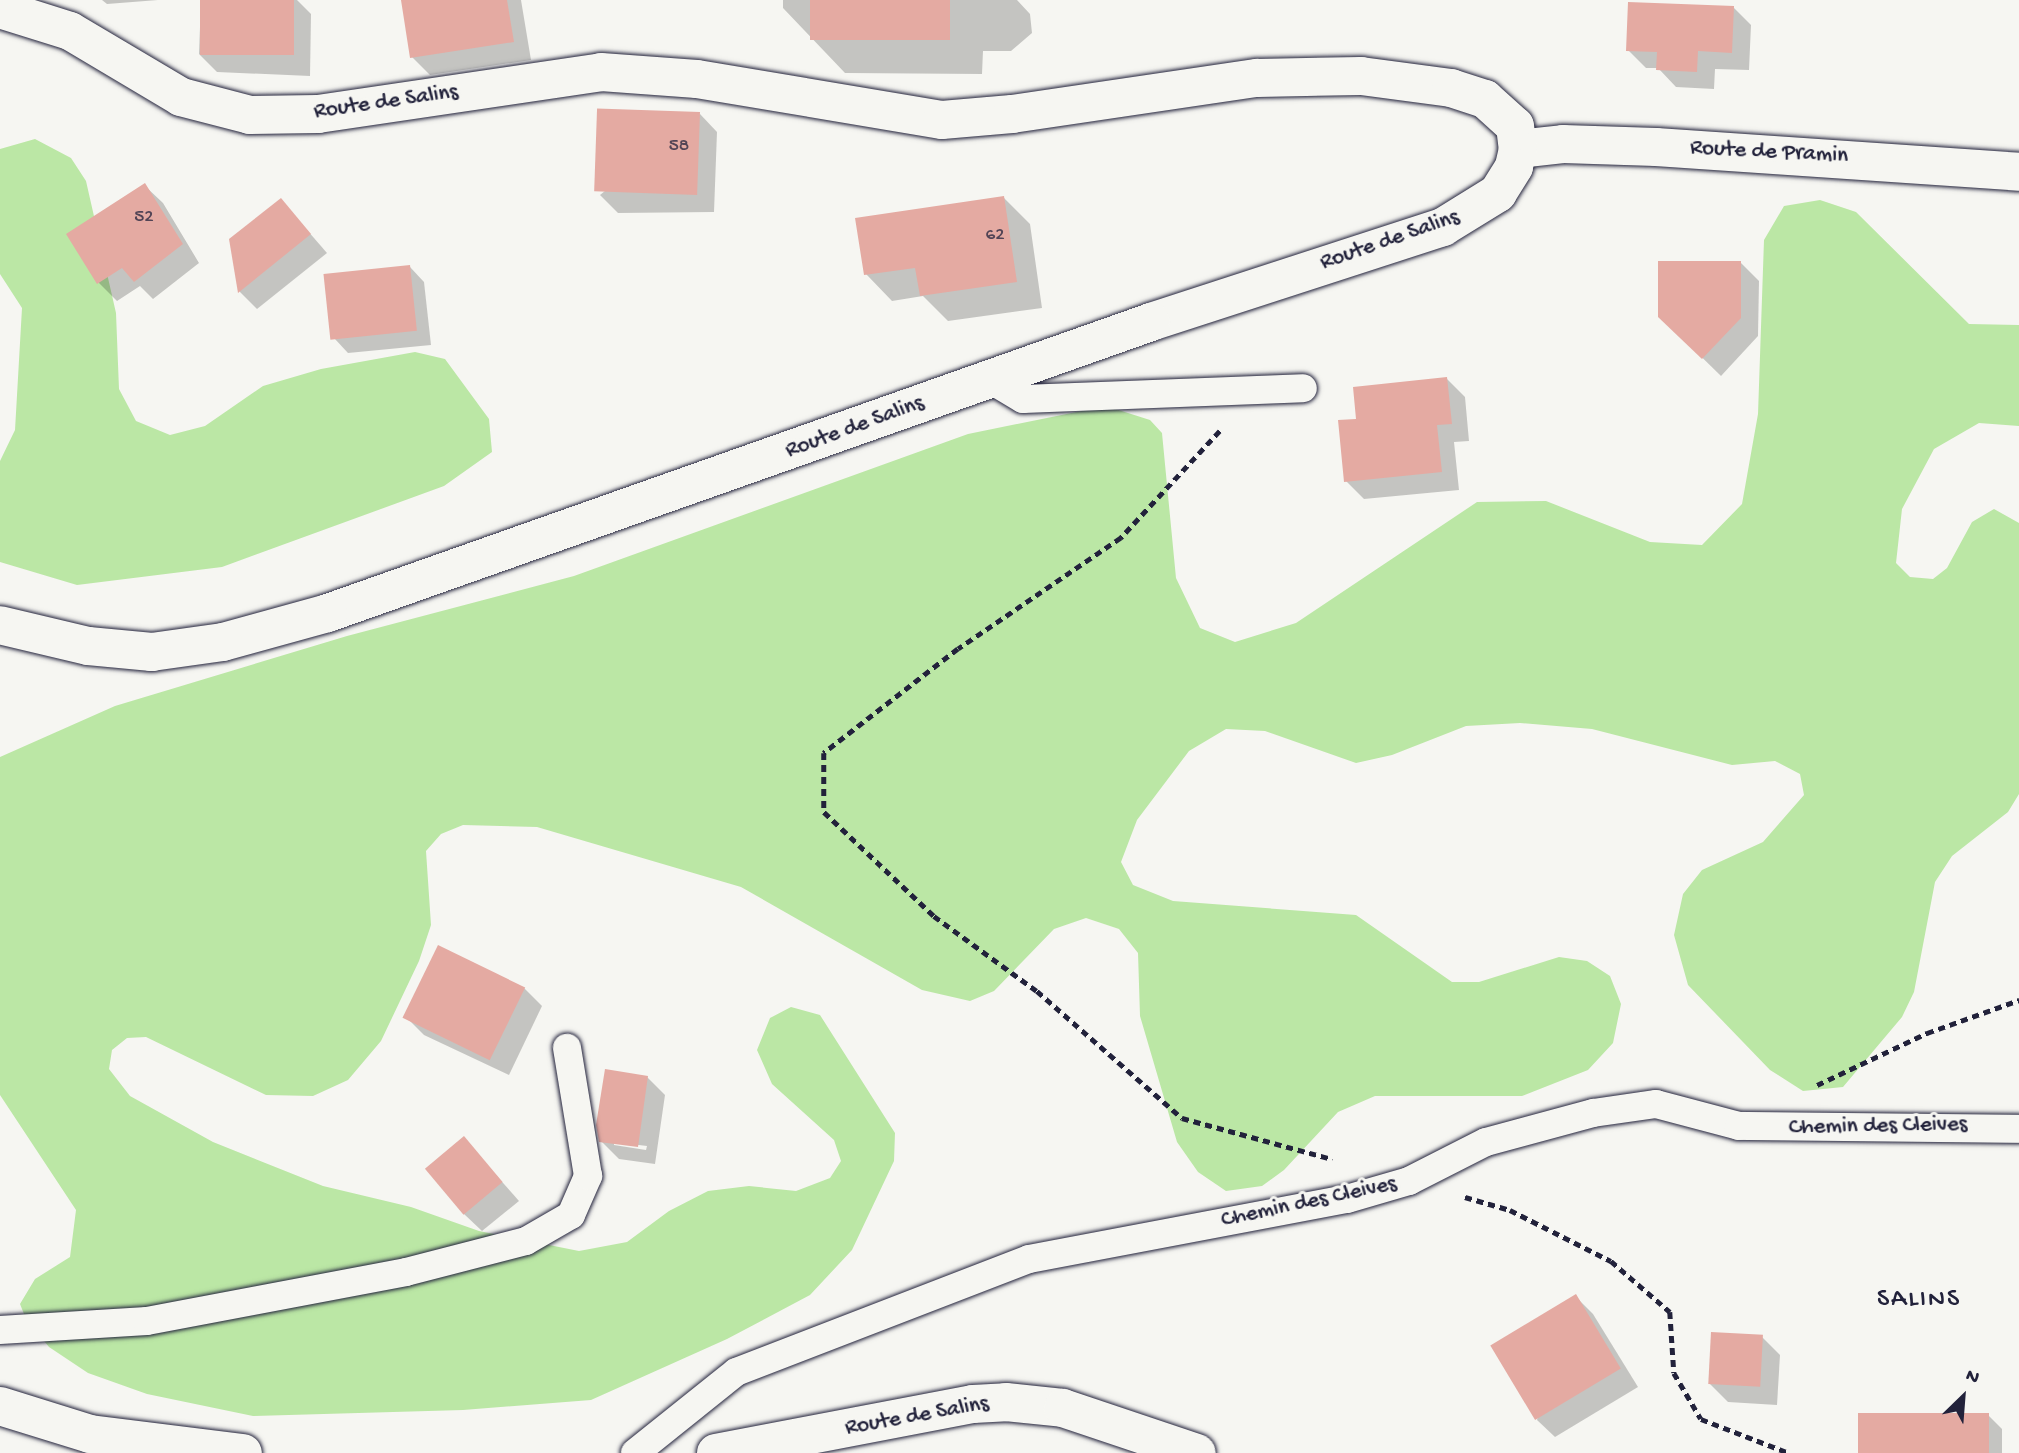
<!DOCTYPE html>
<html>
<head>
<meta charset="utf-8">
<style>
	body { margin:0 }
	#map { position:relative; width:2019px; height:1453px; overflow:hidden; background:#f6f6f2; font-family:"Gochi Hand",sans-serif }
	div>[style] { position:absolute }
	.green>* { inset:0; background:#bbe7a5 }
	.shadow>* { inset:0; background:#0003 }
	.building>* { inset:0; background:#e4aaa2; transform-origin:0 0 }
	.path>* { height:4.5px; margin-top:-2.25px; transform-origin:0; background:repeating-linear-gradient(90deg,#22223b 0 7px,transparent 0 12px) }
	.roads { filter:drop-shadow(0 0 2px #22223b) drop-shadow(0 0 2px #22223b) }
	.lane>* { height:28px; margin:-14px; padding:0 14px; transform-origin:14px; border-radius:14px; background:#f6f6f2 }
	.street>* { height:38px; margin:-19px; padding:0 19px; transform-origin:19px; border-radius:19px; background:#f6f6f2 }
	.secondary>* { height:38px; margin:-19px; padding:0 19px; transform-origin:19px; border-radius:19px; background:#f6f6f2 }
	span { translate:-50% -50%; white-space:nowrap; text-align:center; line-height:1.15; -webkit-text-stroke:6px #f6f6f2; paint-order:stroke }
	.number-label { font-size:19px; color:#524455 }
	.number-label span { -webkit-text-stroke-width:0 }
	.street-label { font-size:23px; color:#22223b }
	.quarter-label { font-size:26px; color:#22223b; letter-spacing:2px }
	.north { position:absolute; left:1928px; top:1362px; width:70px; height:70px; -webkit-text-stroke:5px #f6f6f2; paint-order:stroke; rotate:25deg; font-size:19px; font-weight:700; line-height:28px; text-align:center; color:#22223b }
	.north::after { content:''; display:block; margin:auto; width:24px; height:32px; background:#22223b; clip-path:polygon(50% 0,100% 100%,50% 72%,0 100%) }
</style>
</head>
<body>
<div id="map">
	<div class="green">
		<div style="clip-path:polygon(35px 139px,71px 158px,86px 181px,116px 313px,119px 389px,136px 421px,170px 435px,205px 426px,263px 386px,321px 369px,415px 352px,445px 359px,489px 419px,492px 452px,444px 486px,222px 567px,77px 585px,0 562px,0 461px,15px 430px,22px 308px,0 274px,0 149px)"></div>
		<div style="clip-path:polygon(1820px 200px,1856px 212px,1969px 324px,2019px 325px,2019px 426px,1979px 423px,1934px 449px,1902px 509px,1896px 563px,1910px 577px,1933px 579px,1947px 568px,1972px 522px,1994px 509px,2019px 523px,2019px 794px,2008px 812px,1952px 856px,1935px 882px,1914px 992px,1902px 1017px,1843px 1087px,1803px 1091px,1770px 1070px,1688px 985px,1674px 935px,1683px 894px,1702px 870px,1763px 842px,1804px 795px,1800px 774px,1775px 761px,1732px 765px,1592px 729px,1520px 723px,1466px 726px,1392px 755px,1356px 763px,1265px 731px,1226px 729px,1189px 751px,1137px 820px,1121px 862px,1133px 885px,1173px 901px,1356px 915px,1452px 982px,1479px 982px,1559px 957px,1587px 961px,1610px 976px,1621px 1004px,1613px 1043px,1588px 1070px,1522px 1096px,1375px 1096px,1338px 1112px,1284px 1170px,1262px 1186px,1226px 1191px,1198px 1172px,1177px 1142px,1140px 1016px,1138px 953px,1119px 929px,1086px 918px,1054px 929px,994px 991px,970px 1001px,922px 990px,741px 887px,537px 827px,463px 825px,441px 834px,426px 851px,431px 925px,419px 961px,381px 1041px,348px 1080px,313px 1096px,266px 1095px,146px 1037px,127px 1038px,112px 1050px,109px 1069px,130px 1096px,213px 1142px,323px 1186px,411px 1207px,479px 1231px,579px 1251px,627px 1242px,669px 1211px,708px 1191px,749px 1186px,796px 1191px,830px 1178px,841px 1161px,834px 1140px,772px 1084px,757px 1050px,770px 1018px,791px 1007px,820px 1015px,895px 1133px,894px 1161px,852px 1250px,810px 1295px,727px 1339px,591px 1400px,463px 1410px,253px 1416px,147px 1394px,88px 1373px,49px 1347px,26px 1319px,20px 1304px,35px 1279px,70px 1257px,76px 1210px,0 1095px,0 757px,115px 706px,347px 636px,574px 576px,968px 434px,1106px 406px,1150px 420px,1162px 433px,1176px 578px,1200px 628px,1235px 642px,1296px 623px,1477px 502px,1546px 501px,1650px 542px,1702px 545px,1742px 504px,1758px 414px,1764px 240px,1784px 206px)"></div>
	</div>
	<div class="shadow">
		<div style="clip-path:polygon(102px 0,158px 0,107px 4px)"></div>
		<div style="clip-path:polygon(201px 0,297px 0,311px 14px,310px 76px,217px 72px,199px 54px)"></div>
		<div style="clip-path:polygon(403px 0,521px 0,531px 60px,430px 75px,412px 57px)"></div>
		<div style="clip-path:polygon(783px 0,1017px 0,1030px 14px,1032px 33px,1011px 51px,983px 51px,982px 74px,845px 73px,783px 8px)"></div>
		<div style="clip-path:polygon(1733px 7px,1751px 25px,1749px 70px,1715px 69px,1714px 89px,1676px 87px,1658px 68px,1646px 68px,1628px 50px)"></div>
		<div style="clip-path:polygon(700px 114px,717px 132px,714px 212px,618px 213px,600px 195px)"></div>
		<div style="clip-path:polygon(145px 186px,163px 203px,199px 263px,153px 299px,140px 286px,117px 301px,99px 283px,68px 235px)"></div>
		<div style="clip-path:polygon(1004px 198px,1030px 224px,1042px 308px,948px 321px,923px 296px,892px 301px,866px 274px)"></div>
		<div style="clip-path:polygon(281px 200px,327px 253px,257px 309px,240px 292px,230px 239px)"></div>
		<div style="clip-path:polygon(1741px 263px,1759px 281px,1758px 336px,1721px 376px,1678px 334px)"></div>
		<div style="clip-path:polygon(410px 267px,424px 282px,431px 345px,348px 353px,334px 338px)"></div>
		<div style="clip-path:polygon(1447px 379px,1465px 397px,1469px 441px,1454px 442px,1459px 490px,1364px 499px,1346px 481px,1358px 420px)"></div>
		<div style="clip-path:polygon(524px 988px,542px 1006px,509px 1075px,424px 1035px,406px 1017px)"></div>
		<div style="clip-path:polygon(evenodd,647px 1077px,665px 1095px,655px 1164px,619px 1159px,601px 1141px,647px 1077px,614px 1142px,647px 1146px,646px 1150px,614px 1145px,614px 1142px)"></div>
		<div style="clip-path:polygon(464px 1139px,519px 1201px,482px 1231px,464px 1214px)"></div>
		<div style="clip-path:polygon(1575px 1296px,1593px 1314px,1638px 1387px,1555px 1437px,1537px 1420px)"></div>
		<div style="clip-path:polygon(1762px 1337px,1780px 1355px,1777px 1405px,1728px 1402px,1710px 1384px)"></div>
		<div style="clip-path:polygon(1988px 1415px,2002px 1429px,2002px 1453px,1858px 1453px)"></div>
	</div>
	<div class="building">
		<div style="left:200px;top:0;width:94px;height:55px"></div>
		<div style="clip-path:polygon(401px 0,507px 0,514px 42px,410px 58px)"></div>
		<div style="left:810px;top:0;width:140px;height:40px"></div>
		<div style="clip-path:polygon(1628px 2px,1734px 6px,1732px 53px,1698px 51px,1697px 72px,1656px 70px,1657px 52px,1626px 51px)"></div>
		<div style="left:700px;top:112px;width:83px;height:103px;rotate:92deg"></div>
		<div style="clip-path:polygon(145px 183px,183px 244px,134px 282px,122px 268px,97px 284px,66px 234px)"></div>
		<div style="clip-path:polygon(1004px 196px,1017px 282px,920px 296px,915px 268px,864px 275px,855px 218px)"></div>
		<div style="clip-path:polygon(281px 198px,311px 234px,238px 293px,229px 239px)"></div>
		<div style="clip-path:polygon(1658px 261px,1741px 261px,1741px 318px,1702px 359px,1658px 317px)"></div>
		<div style="left:410px;top:265px;width:66px;height:87px;rotate:84deg"></div>
		<div style="clip-path:polygon(1447px 377px,1452px 424px,1437px 425px,1442px 472px,1344px 482px,1338px 420px,1356px 419px,1353px 387px)"></div>
		<div style="left:438px;top:945px;width:97px;height:81px;rotate:26deg"></div>
		<div style="clip-path:polygon(605px 1069px,648px 1076px,638px 1147px,599px 1142px,596px 1125px)"></div>
		<div style="left:464px;top:1136px;width:60px;height:51px;rotate:50deg"></div>
		<div style="left:1576px;top:1294px;width:87px;height:100px;rotate:59deg"></div>
		<div style="left:1711px;top:1332px;width:52px;height:52px;rotate:3deg"></div>
		<div style="left:1858px;top:1413px;width:131px;height:40px"></div>
	</div>
	<div class="path">
		<div style="left:1220px;top:431px;width:146px;rotate:132.8deg"></div>
		<div style="left:1121px;top:538px;width:197px;rotate:145.7deg"></div>
		<div style="left:958px;top:649px;width:170px;rotate:142.2deg"></div>
		<div style="left:824px;top:753px;width:59px;rotate:90deg"></div>
		<div style="left:824px;top:812px;width:151px;rotate:43.4deg"></div>
		<div style="left:934px;top:916px;width:127px;rotate:36.1deg"></div>
		<div style="left:1037px;top:991px;width:193px;rotate:41.2deg"></div>
		<div style="left:1182px;top:1118px;width:156px;rotate:15.3deg"></div>
		<div style="left:1817px;top:1085px;width:122px;rotate:-25.3deg"></div>
		<div style="left:1927px;top:1033px;width:98px;rotate:-19.7deg"></div>
		<div style="left:1465px;top:1197px;width:47px;rotate:16.1deg"></div>
		<div style="left:1510px;top:1210px;width:113px;rotate:26.8deg"></div>
		<div style="left:1611px;top:1261px;width:78px;rotate:40.8deg"></div>
		<div style="left:1670px;top:1312px;width:61px;rotate:86.2deg"></div>
		<div style="left:1674px;top:1373px;width:53px;rotate:59.6deg"></div>
		<div style="left:1701px;top:1419px;width:94px;rotate:21.1deg"></div>
	</div>
	<div class="roads">
		<div class="lane">
			<div style="left:991px;top:380px;width:37px;rotate:31deg"></div>
			<div style="left:1023px;top:399px;width:280px;rotate:-2.2deg"></div>
			<div style="left:0;top:1330px;width:147px;rotate:-3.5deg"></div>
			<div style="left:147px;top:1321px;width:264px;rotate:-10.7deg"></div>
			<div style="left:406px;top:1272px;width:124px;rotate:-14.5deg"></div>
			<div style="left:526px;top:1241px;width:52px;rotate:-30deg"></div>
			<div style="left:571px;top:1215px;width:43px;rotate:-66.4deg"></div>
			<div style="left:588px;top:1176px;width:130px;rotate:-99.3deg"></div>
			<div style="left:635px;top:1453px;width:129px;rotate:-38.7deg"></div>
			<div style="left:736px;top:1372px;width:314px;rotate:-21.1deg"></div>
			<div style="left:1029px;top:1259px;width:324px;rotate:-10.7deg"></div>
			<div style="left:1347px;top:1199px;width:65px;rotate:-16.2deg"></div>
			<div style="left:1409px;top:1181px;width:86px;rotate:-26.9deg"></div>
			<div style="left:1486px;top:1142px;width:111px;rotate:-15.2deg"></div>
			<div style="left:1593px;top:1113px;width:64px;rotate:-8.1deg"></div>
			<div style="left:1656px;top:1104px;width:86px;rotate:14.8deg"></div>
			<div style="left:1739px;top:1126px;width:280px;rotate:0.6deg"></div>
		</div>
		<div class="street">
			<div style="left:1518px;top:149px;width:45px;rotate:-6.3deg"></div>
			<div style="left:1563px;top:144px;width:93px;rotate:1.8deg"></div>
			<div style="left:1656px;top:147px;width:364px;rotate:3.9deg"></div>
		</div>
		<div class="secondary">
			<div style="left:0;top:9px;width:73px;rotate:17.4deg"></div>
			<div style="left:70px;top:31px;width:129px;rotate:30.7deg"></div>
			<div style="left:181px;top:97px;width:71px;rotate:14.6deg"></div>
			<div style="left:250px;top:115px;width:68px;rotate:-0.8deg"></div>
			<div style="left:318px;top:114px;width:286px;rotate:-8.4deg"></div>
			<div style="left:601px;top:72px;width:96px;rotate:4.2deg"></div>
			<div style="left:697px;top:79px;width:248px;rotate:9.5deg"></div>
			<div style="left:942px;top:120px;width:70px;rotate:-4.9deg"></div>
			<div style="left:1012px;top:114px;width:248px;rotate:-8.4deg"></div>
			<div style="left:1257px;top:78px;width:104px;rotate:-1.1deg"></div>
			<div style="left:1361px;top:76px;width:91px;rotate:7.6deg"></div>
			<div style="left:1451px;top:88px;width:36px;rotate:18deg"></div>
			<div style="left:1485px;top:99px;width:40px;rotate:42deg"></div>
			<div style="left:1515px;top:126px;width:23px;rotate:83deg"></div>
			<div style="left:1518px;top:149px;width:18px;rotate:103deg"></div>
			<div style="left:1514px;top:167px;width:31px;rotate:122deg"></div>
			<div style="left:1498px;top:193px;width:65px;rotate:148.3deg"></div>
			<div style="left:1443px;top:227px;width:307px;rotate:162deg"></div>
			<div style="left:1151px;top:322px;width:873px;rotate:160.53deg"></div>
			<div style="left:328px;top:613px;width:109px;rotate:164.6deg"></div>
			<div style="left:223px;top:642px;width:72px;rotate:172deg"></div>
			<div style="left:152px;top:652px;width:64px;rotate:-174.6deg"></div>
			<div style="left:88px;top:646px;width:90px;rotate:-166.6deg"></div>
			<div style="left:0;top:1406px;width:94px;rotate:17.3deg"></div>
			<div style="left:90px;top:1434px;width:154px;rotate:7.1deg"></div>
			<div style="left:716px;top:1453px;width:262px;rotate:-10.8deg"></div>
			<div style="left:973px;top:1404px;width:33px;rotate:-3deg"></div>
			<div style="left:1006px;top:1402px;width:57px;rotate:6deg"></div>
			<div style="left:1063px;top:1408px;width:141px;rotate:18.6deg"></div>
		</div>
	</div>
	<div class="number-label">
		<span style="left:679px;top:147px">58</span>
		<span style="left:144px;top:218px">52</span>
		<span style="left:995px;top:236px">62</span>
	</div>
	<div class="street-label">
		<span style="left:386px;top:103px;rotate:-8deg">Route de Salins</span>
		<span style="left:1769px;top:153px;rotate:3deg">Route de Pramin</span>
		<span style="left:1390px;top:241px;rotate:-19deg">Route de Salins</span>
		<span style="left:855px;top:428px;rotate:-20deg">Route de Salins</span>
		<span style="left:1878px;top:1127px;rotate:-1deg">Chemin des Cleives</span>
		<span style="left:1309px;top:1203px;rotate:-12deg">Chemin des Cleives</span>
		<span style="left:917px;top:1417px;rotate:-10deg">Route de Salins</span>
	</div>
	<div class="quarter-label">
		<span style="left:1919px;top:1301px">SALINS</span>
	</div>
	<div class="north">N</div>
</div>
</body>
</html>
